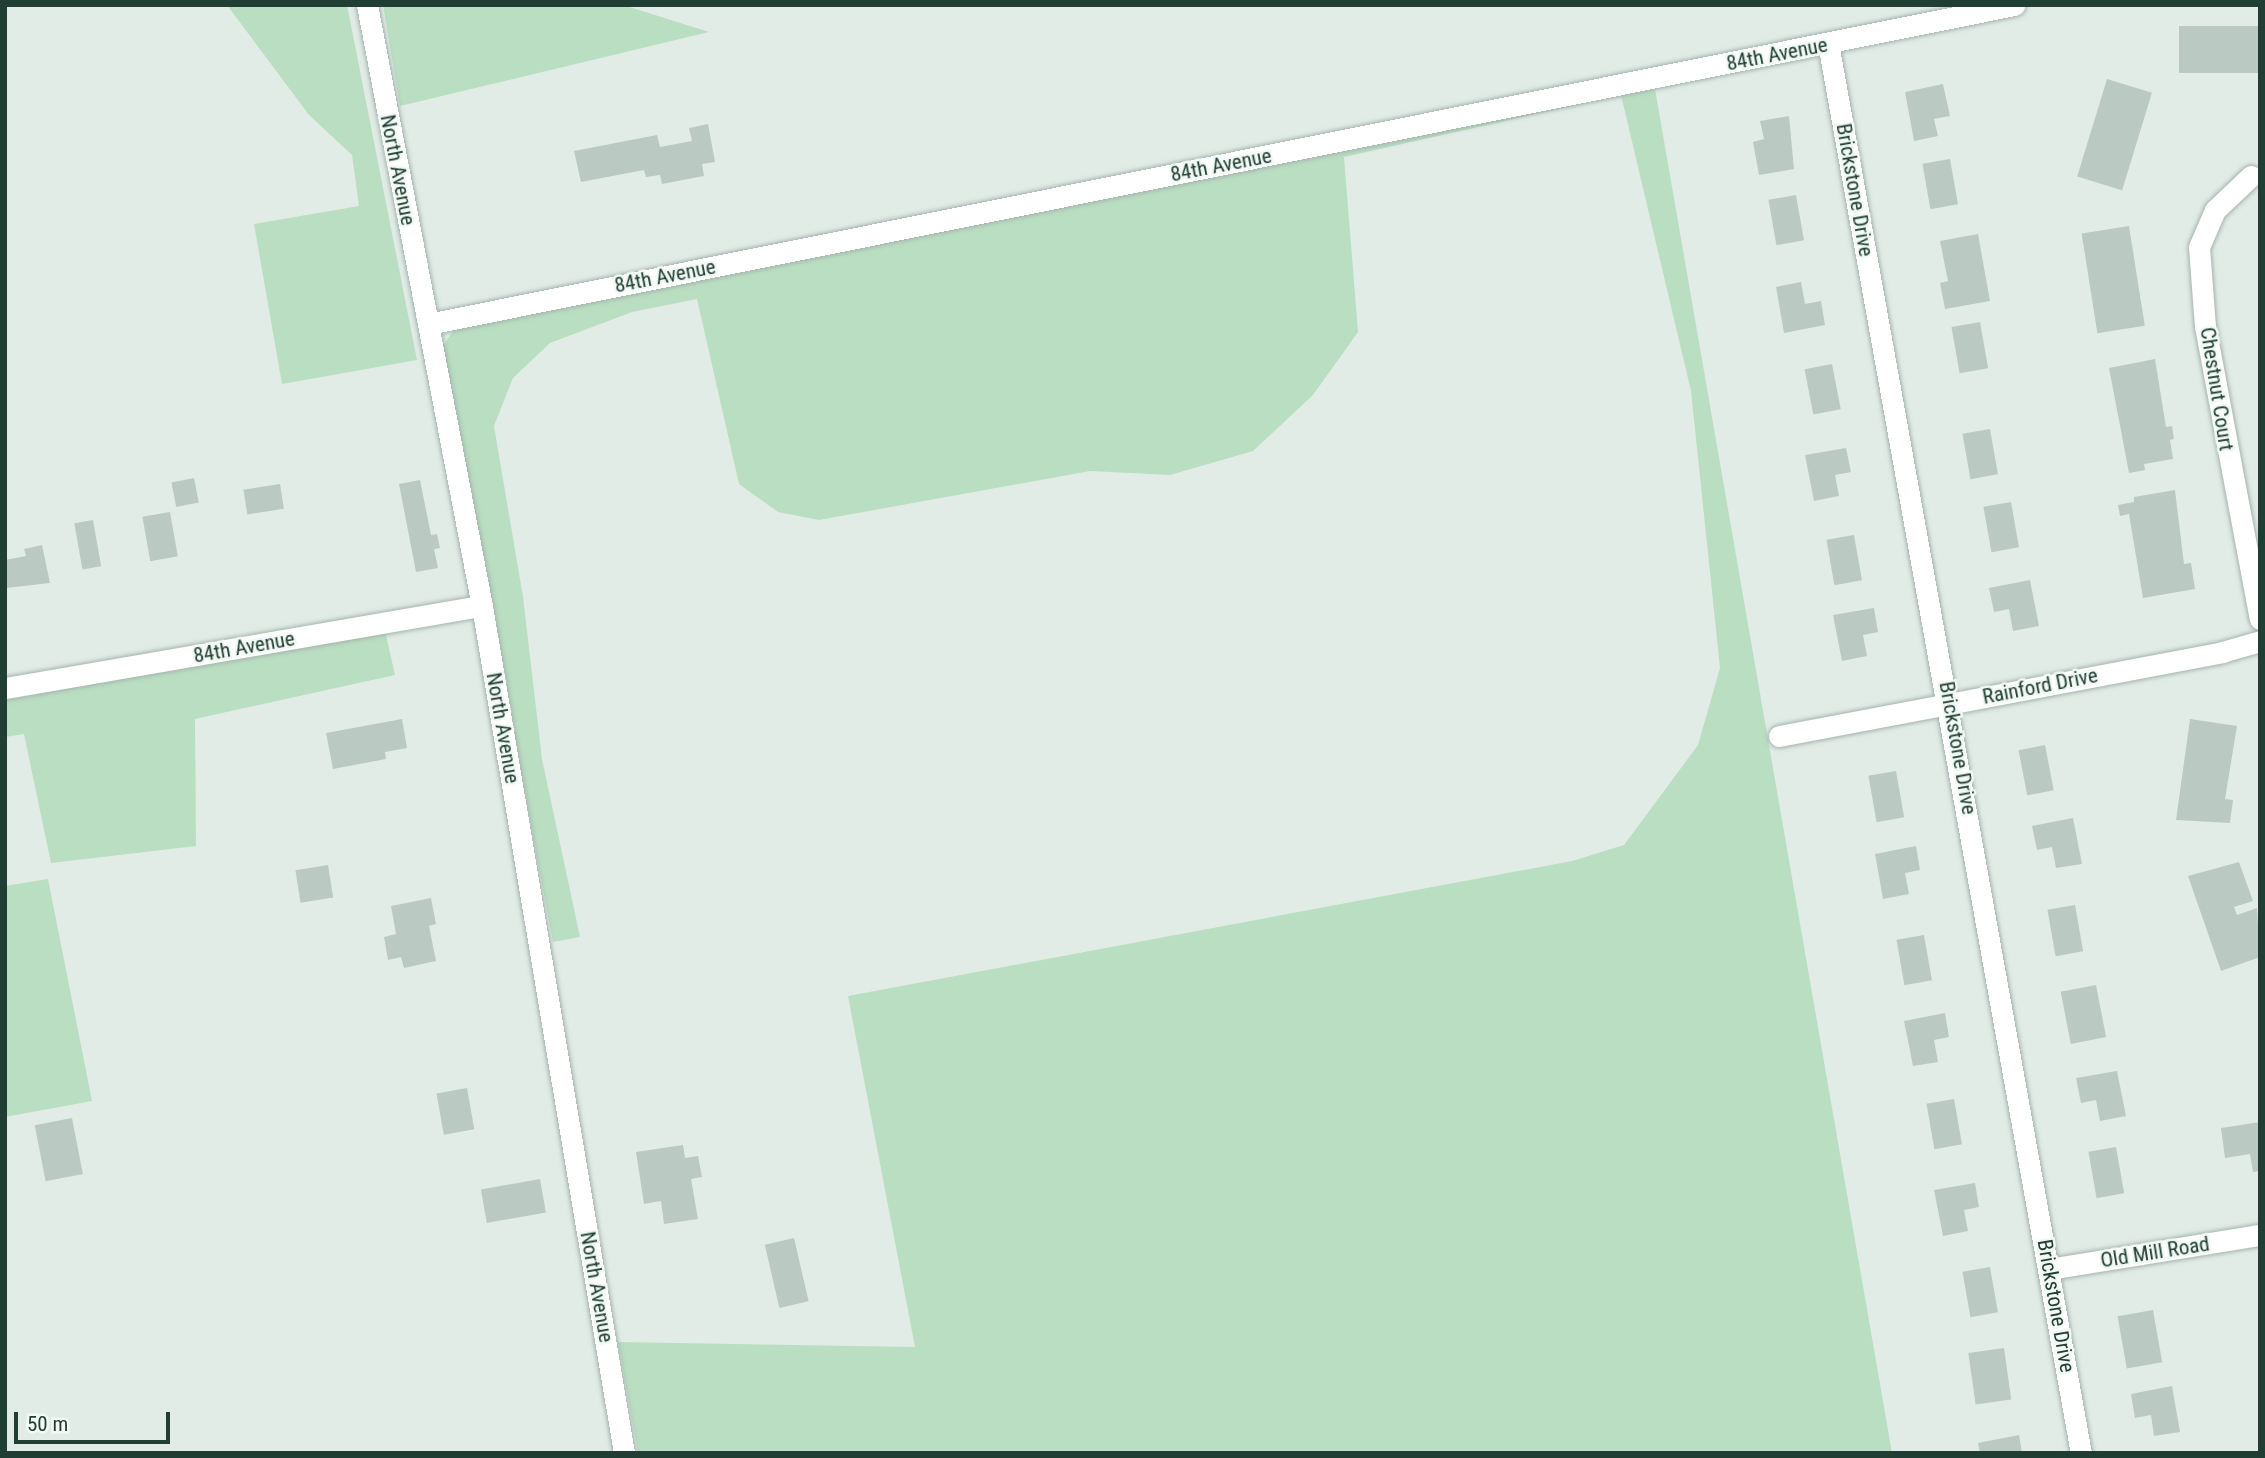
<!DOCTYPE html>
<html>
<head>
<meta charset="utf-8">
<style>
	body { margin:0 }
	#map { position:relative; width:2265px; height:1458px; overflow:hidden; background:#e2ece7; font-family:"Roboto Condensed",sans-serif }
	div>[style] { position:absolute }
	.green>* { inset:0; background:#badec1 }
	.building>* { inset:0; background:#bacac2; transform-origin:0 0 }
	.roads { filter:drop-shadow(0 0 2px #a4b4ae) drop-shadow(0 0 2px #a4b4ae) }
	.street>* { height:21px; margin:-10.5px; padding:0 10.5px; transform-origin:10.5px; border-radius:10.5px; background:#fff }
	span { translate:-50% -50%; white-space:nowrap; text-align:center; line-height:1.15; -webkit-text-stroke:5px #f2f9f5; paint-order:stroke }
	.street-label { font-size:21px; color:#213e34 }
	.frame { position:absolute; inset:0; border:7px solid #213e34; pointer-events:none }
	.scale { position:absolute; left:14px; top:1412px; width:156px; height:32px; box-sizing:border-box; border:4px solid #213e34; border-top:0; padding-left:9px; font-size:21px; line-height:24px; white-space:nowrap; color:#213e34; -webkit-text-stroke:5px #f2f9f5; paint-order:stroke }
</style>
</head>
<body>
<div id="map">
	<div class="green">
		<div style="clip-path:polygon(227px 5px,347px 5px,417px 360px,282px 384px,254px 224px,359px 206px,352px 155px,309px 115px)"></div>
		<div style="clip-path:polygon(383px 5px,623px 5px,709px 32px,400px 106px)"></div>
		<div style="clip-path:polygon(1655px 89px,1892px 1453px,638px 1453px,618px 1342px,915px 1347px,848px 996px,1572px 861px,1624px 845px,1698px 745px,1720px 668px,1691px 391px,1621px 95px,1344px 157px,1358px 332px,1313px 395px,1253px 451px,1170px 475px,1090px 471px,819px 520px,778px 512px,739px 484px,697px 299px,632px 312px,550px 343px,513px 378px,494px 426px,523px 597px,542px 759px,580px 937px,553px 942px,441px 348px,451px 334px,463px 321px)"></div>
		<div style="clip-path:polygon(385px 631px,395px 675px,195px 719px,196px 846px,51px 863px,24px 734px,5px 737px,5px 700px)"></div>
		<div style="clip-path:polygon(48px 879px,92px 1101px,5px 1117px,5px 886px)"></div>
	</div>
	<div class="building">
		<div style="left:2260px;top:26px;width:47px;height:81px;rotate:90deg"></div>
		<div style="left:2107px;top:79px;width:47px;height:102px;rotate:17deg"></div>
		<div style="clip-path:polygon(1943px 84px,1950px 116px,1934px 119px,1938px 136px,1914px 141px,1905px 92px)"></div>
		<div style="clip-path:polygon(1789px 116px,1794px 169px,1759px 175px,1753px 142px,1764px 139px,1760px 121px)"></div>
		<div style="clip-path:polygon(708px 124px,715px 162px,702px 164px,704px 176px,662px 184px,660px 175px,646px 177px,644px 170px,581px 182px,574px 151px,657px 135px,660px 147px,692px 141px,689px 128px)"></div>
		<div style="left:1950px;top:159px;width:46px;height:28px;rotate:80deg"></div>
		<div style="left:1796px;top:195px;width:46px;height:28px;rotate:80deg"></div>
		<div style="left:2129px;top:226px;width:101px;height:48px;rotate:81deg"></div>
		<div style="clip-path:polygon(1978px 234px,1990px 301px,1945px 309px,1940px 283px,1948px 281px,1940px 241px)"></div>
		<div style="clip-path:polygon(1801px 282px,1805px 304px,1821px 301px,1825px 325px,1784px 333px,1776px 287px)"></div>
		<div style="left:1980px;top:322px;width:47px;height:29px;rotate:80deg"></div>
		<div style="clip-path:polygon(2155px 359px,2166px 427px,2172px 426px,2174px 439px,2170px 440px,2173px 459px,2144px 464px,2145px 470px,2129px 473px,2109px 368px)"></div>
		<div style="left:1832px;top:364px;width:46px;height:28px;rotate:79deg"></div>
		<div style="left:1990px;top:429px;width:46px;height:28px;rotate:80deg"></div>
		<div style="clip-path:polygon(1846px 448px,1851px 472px,1835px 475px,1839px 496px,1814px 501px,1805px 455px)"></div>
		<div style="left:194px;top:478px;width:25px;height:23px;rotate:79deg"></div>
		<div style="clip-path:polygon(420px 480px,431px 535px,437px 534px,440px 548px,434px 549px,438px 568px,416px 572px,399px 484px)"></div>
		<div style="left:280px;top:484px;width:25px;height:37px;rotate:81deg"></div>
		<div style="clip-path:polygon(2175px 490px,2184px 564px,2191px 563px,2195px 589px,2143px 598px,2129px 514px,2120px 516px,2118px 505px,2134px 502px,2134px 497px)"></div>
		<div style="left:2011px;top:502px;width:46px;height:28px;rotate:80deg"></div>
		<div style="left:170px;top:512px;width:45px;height:28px;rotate:80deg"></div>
		<div style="left:93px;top:520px;width:47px;height:19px;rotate:80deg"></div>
		<div style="left:1854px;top:535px;width:46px;height:28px;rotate:80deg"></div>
		<div style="clip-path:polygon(42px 545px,50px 583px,6px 588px,5px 560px,26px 556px,24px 549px)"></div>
		<div style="clip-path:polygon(2030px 580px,2039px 626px,2013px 631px,2009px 609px,1994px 612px,1989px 588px)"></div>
		<div style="clip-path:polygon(1874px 608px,1878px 632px,1863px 635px,1867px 656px,1842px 661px,1833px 615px)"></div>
		<div style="clip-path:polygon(402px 719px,407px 748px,385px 752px,386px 759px,333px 769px,326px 733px)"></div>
		<div style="clip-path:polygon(2190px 719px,2237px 726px,2225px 799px,2233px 800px,2230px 823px,2176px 820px)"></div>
		<div style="left:2045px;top:745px;width:46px;height:27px;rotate:79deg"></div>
		<div style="left:1896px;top:771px;width:47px;height:28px;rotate:80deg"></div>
		<div style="clip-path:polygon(2073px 818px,2082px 864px,2056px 868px,2052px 847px,2037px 850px,2032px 826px)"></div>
		<div style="clip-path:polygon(1916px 846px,1920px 870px,1905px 873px,1909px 894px,1883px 899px,1875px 854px)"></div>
		<div style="clip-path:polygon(2239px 862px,2253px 901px,2234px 907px,2237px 915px,2257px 908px,2260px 957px,2221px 971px,2188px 876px)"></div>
		<div style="left:328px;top:865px;width:33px;height:33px;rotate:81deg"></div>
		<div style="clip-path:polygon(431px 898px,436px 924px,429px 926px,436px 961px,404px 968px,401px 957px,388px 960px,384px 937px,396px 934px,391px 906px)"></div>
		<div style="left:2075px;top:905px;width:47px;height:28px;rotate:80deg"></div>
		<div style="left:1924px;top:935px;width:46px;height:28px;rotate:80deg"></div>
		<div style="left:2096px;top:985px;width:53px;height:36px;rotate:79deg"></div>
		<div style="clip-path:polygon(1945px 1013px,1949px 1037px,1934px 1040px,1938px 1062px,1913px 1066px,1904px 1021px)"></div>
		<div style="clip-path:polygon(2117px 1071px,2126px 1116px,2100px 1121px,2096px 1100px,2081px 1103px,2076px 1078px)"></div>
		<div style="left:467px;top:1088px;width:42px;height:31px;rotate:80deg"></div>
		<div style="left:1954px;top:1099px;width:46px;height:28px;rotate:80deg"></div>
		<div style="left:72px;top:1118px;width:57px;height:38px;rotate:79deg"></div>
		<div style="clip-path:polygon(2260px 1122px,2260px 1171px,2253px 1172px,2250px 1154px,2225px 1158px,2221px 1128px)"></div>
		<div style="clip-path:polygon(683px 1145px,685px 1158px,698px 1156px,702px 1177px,691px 1179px,698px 1219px,664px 1224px,661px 1201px,644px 1204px,636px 1152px)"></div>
		<div style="left:2116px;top:1147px;width:47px;height:28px;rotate:80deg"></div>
		<div style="left:540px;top:1179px;width:34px;height:60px;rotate:80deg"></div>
		<div style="clip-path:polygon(1975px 1183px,1979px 1207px,1964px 1210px,1968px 1231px,1943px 1236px,1934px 1190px)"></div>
		<div style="left:794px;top:1238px;width:65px;height:30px;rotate:77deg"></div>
		<div style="left:1990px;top:1267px;width:46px;height:28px;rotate:80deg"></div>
		<div style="left:2153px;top:1310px;width:53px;height:36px;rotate:80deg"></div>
		<div style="left:2004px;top:1348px;width:52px;height:36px;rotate:82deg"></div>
		<div style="clip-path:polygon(2172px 1386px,2180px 1432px,2154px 1436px,2151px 1415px,2135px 1418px,2131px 1394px)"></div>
		<div style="clip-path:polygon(2019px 1435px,2022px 1453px,1980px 1453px,1978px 1443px)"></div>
	</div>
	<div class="roads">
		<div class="street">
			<div style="left:367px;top:5px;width:612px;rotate:79.17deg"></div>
			<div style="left:482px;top:606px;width:859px;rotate:80.48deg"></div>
			<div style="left:1828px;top:43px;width:1433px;rotate:79.83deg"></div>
			<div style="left:2251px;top:176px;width:50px;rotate:136.6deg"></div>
			<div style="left:2215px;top:210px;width:40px;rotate:113.4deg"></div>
			<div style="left:2199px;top:247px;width:79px;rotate:85.7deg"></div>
			<div style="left:2205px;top:326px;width:298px;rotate:79.4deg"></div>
			<div style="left:428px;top:324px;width:1618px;rotate:-11.37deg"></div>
			<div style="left:5px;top:688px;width:484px;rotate:-9.8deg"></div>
			<div style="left:1779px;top:736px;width:451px;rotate:-10.7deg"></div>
			<div style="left:2222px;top:652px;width:40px;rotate:-16deg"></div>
			<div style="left:2049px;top:1269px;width:214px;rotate:-9.2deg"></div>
		</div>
	</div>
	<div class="street-label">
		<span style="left:1777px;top:54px;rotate:-11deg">84th Avenue</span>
		<span style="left:1221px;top:165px;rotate:-11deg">84th Avenue</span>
		<span style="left:398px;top:170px;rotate:79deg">North Avenue</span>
		<span style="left:1855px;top:190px;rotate:80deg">Brickstone Drive</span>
		<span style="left:665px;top:276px;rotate:-11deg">84th Avenue</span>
		<span style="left:2217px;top:389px;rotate:81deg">Chestnut Court</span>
		<span style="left:244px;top:647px;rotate:-10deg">84th Avenue</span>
		<span style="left:2040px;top:686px;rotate:-11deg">Rainford Drive</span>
		<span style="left:503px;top:728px;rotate:80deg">North Avenue</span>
		<span style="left:1958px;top:748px;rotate:80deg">Brickstone Drive</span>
		<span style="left:2155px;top:1252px;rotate:-9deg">Old Mill Road</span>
		<span style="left:597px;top:1287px;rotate:80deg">North Avenue</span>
		<span style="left:2056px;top:1306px;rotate:80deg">Brickstone Drive</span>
	</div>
	<div class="frame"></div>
	<div class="scale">50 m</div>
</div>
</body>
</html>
